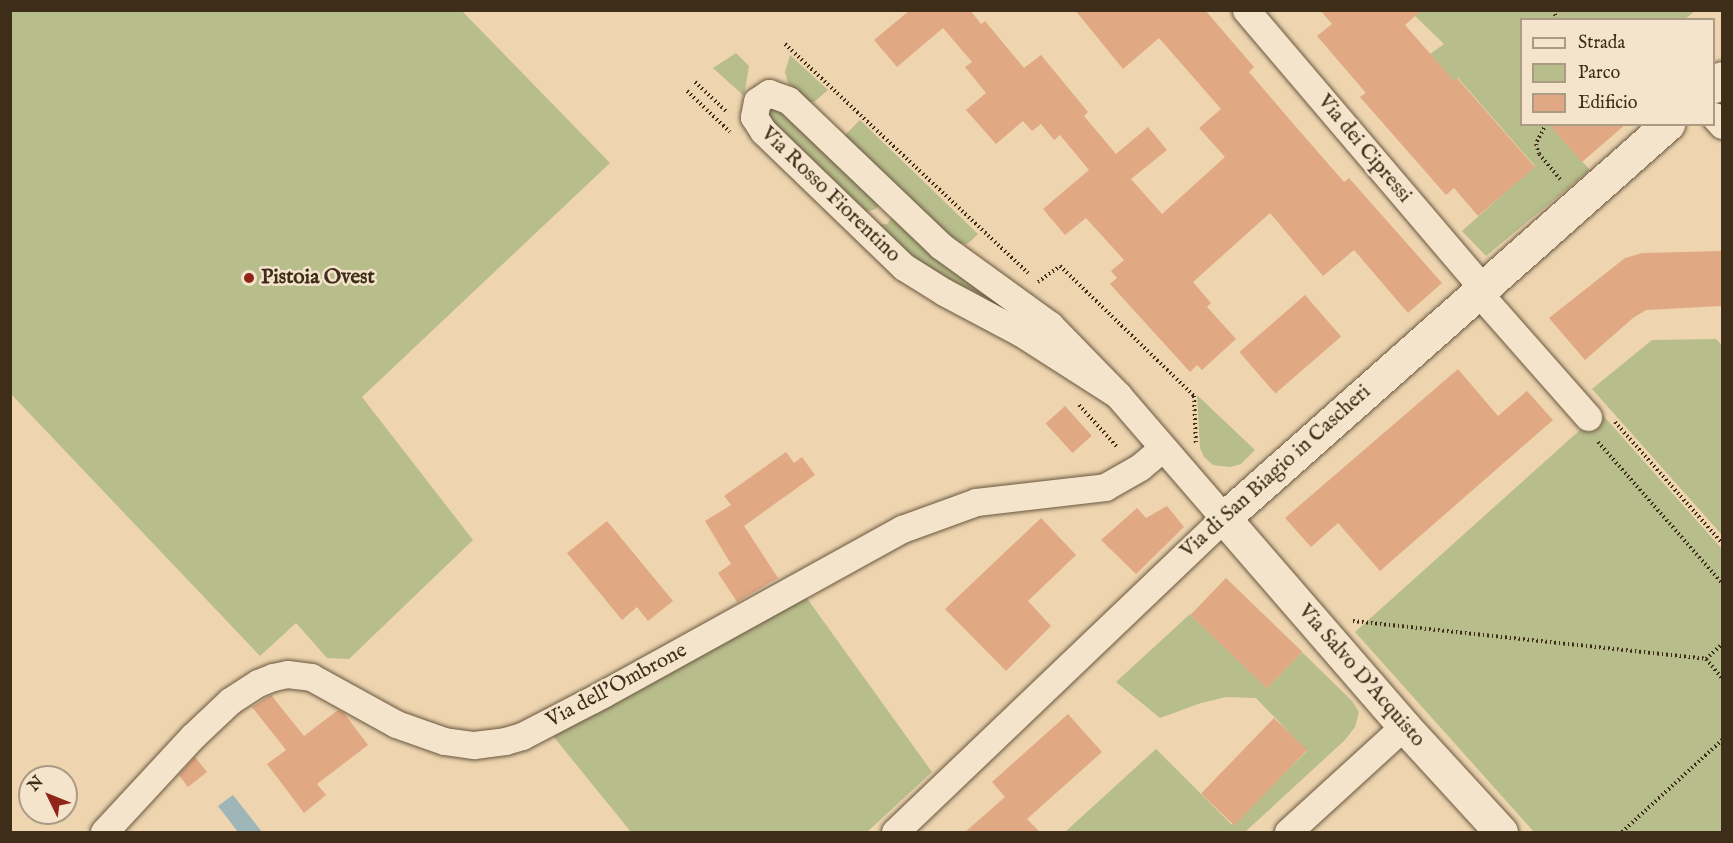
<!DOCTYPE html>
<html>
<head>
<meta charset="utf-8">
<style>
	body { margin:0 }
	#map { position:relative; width:1733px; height:843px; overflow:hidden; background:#eed5b0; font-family:"IM FELL English",serif }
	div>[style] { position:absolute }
	.green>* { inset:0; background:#b8bd8c }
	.water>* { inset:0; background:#9eb6b7 }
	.building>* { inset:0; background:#e1a884; transform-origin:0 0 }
	.path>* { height:4px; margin-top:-2px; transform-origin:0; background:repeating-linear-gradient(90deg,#3d2d19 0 1.5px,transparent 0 4.5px) }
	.roads { filter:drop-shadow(0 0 2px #69573f) drop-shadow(0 0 2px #69573f) }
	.street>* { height:27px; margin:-13.5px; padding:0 13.5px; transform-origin:13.5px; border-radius:13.5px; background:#f4e4cc }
	.secondary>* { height:33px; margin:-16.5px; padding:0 16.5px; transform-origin:16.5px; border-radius:16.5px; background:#f4e4cc }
	.dots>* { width:16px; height:16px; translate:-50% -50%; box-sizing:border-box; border:3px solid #f4e4cc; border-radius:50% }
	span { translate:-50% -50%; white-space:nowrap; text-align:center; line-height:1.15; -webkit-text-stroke:5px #f4e4cc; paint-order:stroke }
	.street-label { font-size:21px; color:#3d2d19 }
	.poi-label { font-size:21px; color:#3d2d19; font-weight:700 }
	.left { translate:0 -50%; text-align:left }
	.frame { position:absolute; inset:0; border:12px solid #3d2d19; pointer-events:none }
	.legend { position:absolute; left:1520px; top:18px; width:195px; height:108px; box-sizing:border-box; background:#f4e4cc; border:2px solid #ab9b84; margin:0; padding:8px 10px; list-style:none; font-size:18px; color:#3d2d19 }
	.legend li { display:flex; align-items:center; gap:12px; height:30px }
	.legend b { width:30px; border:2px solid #ab9b84 }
	.north { position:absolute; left:18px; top:765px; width:60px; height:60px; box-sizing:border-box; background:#f4e4cc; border:2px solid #ab9b84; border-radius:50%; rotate:313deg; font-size:16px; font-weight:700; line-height:24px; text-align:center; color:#3d2d19 }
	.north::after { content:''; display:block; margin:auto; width:21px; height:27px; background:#8f2418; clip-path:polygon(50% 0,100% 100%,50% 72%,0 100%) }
</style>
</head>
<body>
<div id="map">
	<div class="green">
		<div style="clip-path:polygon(11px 10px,462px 11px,610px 163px,362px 397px,473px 540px,349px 659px,327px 658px,296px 623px,260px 656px,11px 394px)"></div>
		<div style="clip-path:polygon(1410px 11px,1695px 11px,1685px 19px,1522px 20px,1522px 124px,1562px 125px,1555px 131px,1590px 170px,1486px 256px,1462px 231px,1535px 166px,1458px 78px,1454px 81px,1430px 54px,1444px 44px)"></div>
		<div style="clip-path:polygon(736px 53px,749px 66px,744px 96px,713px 68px)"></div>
		<div style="clip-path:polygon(790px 55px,828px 90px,814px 102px,810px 102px,788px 83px,785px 72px)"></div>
		<div style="clip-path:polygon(772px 102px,879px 205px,876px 209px,866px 212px,767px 120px,765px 110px)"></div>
		<div style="clip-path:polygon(860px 120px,978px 234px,971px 241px,967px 244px,958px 243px,844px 140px,844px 136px)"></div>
		<div style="clip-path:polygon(893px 216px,1021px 314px,935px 273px,912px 257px,879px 225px,887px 224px)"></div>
		<div style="clip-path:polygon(1716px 339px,1722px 345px,1722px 535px,1592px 389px,1652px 340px)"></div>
		<div style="clip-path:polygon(1197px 395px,1255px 450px,1241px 464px,1230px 467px,1213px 465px,1204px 457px,1200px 448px)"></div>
		<div style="clip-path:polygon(1600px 412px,1722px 549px,1722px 832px,1534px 832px,1355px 632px)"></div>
		<div style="clip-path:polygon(806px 597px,932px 772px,867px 832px,631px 832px,553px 736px)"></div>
		<div style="clip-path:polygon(1190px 614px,1267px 688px,1302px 652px,1352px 701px,1359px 712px,1355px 727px,1345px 740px,1245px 832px,1065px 832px,1156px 749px,1232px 825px,1307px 751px,1256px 698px,1226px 697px,1201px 703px,1160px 718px,1116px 682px)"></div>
	</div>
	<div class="water">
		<div style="clip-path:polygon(233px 795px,262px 832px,238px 832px,218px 806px)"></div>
	</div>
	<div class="building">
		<div style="clip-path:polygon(910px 10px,970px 10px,981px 24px,985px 21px,1024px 68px,1041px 55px,1088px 112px,1084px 116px,1116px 154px,1148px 127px,1167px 150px,1131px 179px,1162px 214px,1225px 157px,1199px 128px,1221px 109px,1159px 38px,1123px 69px,1075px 10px,1205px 10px,1254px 67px,1249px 72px,1290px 120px,1344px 182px,1349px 178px,1442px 283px,1408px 313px,1354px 250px,1323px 276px,1270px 213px,1193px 282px,1211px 303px,1207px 307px,1236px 339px,1202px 370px,1197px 365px,1190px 372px,1110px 284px,1117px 278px,1111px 271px,1124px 260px,1086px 218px,1065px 235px,1043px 209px,1089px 170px,1060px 135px,1054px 140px,1041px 124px,1032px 131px,1023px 121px,996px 144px,966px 110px,986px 93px,965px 67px,972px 62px,943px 28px,897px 67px,874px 40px)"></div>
		<div style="clip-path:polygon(1320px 10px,1422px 10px,1405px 25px,1454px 81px,1457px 78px,1535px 167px,1478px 216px,1454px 188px,1446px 195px,1360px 97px,1366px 93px,1317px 36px,1332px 24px)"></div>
		<div style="clip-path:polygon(1549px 124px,1626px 124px,1582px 162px)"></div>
		<div style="clip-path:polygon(1722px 251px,1722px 306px,1646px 310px,1633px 318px,1585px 360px,1549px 318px,1625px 258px,1642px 253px)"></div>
		<div style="left:1305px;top:295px;width:55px;height:87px;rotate:49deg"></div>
		<div style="clip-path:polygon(1458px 369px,1498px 416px,1527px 391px,1553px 420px,1380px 571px,1338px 523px,1311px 547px,1285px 518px)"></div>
		<div style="left:1065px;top:406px;width:40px;height:26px;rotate:48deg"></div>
		<div style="clip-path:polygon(786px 452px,794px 463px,802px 457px,815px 475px,744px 526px,778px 578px,737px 602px,718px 573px,731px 564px,705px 521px,731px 505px,724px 496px)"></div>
		<div style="clip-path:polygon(1167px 506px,1184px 527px,1136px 574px,1101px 540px,1137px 508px,1146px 518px)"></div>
		<div style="clip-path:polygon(1041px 518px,1076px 555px,1028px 601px,1051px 626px,1006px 671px,945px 609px)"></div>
		<div style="clip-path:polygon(607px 521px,673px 601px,648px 621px,637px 607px,622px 620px,567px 553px)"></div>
		<div style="left:1226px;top:578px;width:106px;height:51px;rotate:44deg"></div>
		<div style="clip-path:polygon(271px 695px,304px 736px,338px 710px,344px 713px,368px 745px,317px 784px,326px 795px,304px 813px,267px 764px,286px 750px,252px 707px)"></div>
		<div style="clip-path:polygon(1068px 714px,1102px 752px,1027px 819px,1040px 832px,965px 832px,1005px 797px,992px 782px)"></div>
		<div style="left:1274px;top:718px;width:46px;height:105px;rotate:44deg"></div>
		<div style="clip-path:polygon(195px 757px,207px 772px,188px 787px,179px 775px)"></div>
	</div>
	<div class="path">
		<div style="left:1553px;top:10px;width:11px;rotate:68deg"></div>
		<div style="left:785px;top:44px;width:334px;rotate:43.3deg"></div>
		<div style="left:695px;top:82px;width:44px;rotate:43.2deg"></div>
		<div style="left:687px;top:91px;width:59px;rotate:43.6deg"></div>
		<div style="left:1546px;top:124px;width:22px;rotate:117deg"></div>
		<div style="left:1536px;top:144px;width:10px;rotate:73deg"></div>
		<div style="left:1539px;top:154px;width:33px;rotate:50deg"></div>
		<div style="left:1038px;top:282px;width:27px;rotate:-36deg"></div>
		<div style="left:1060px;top:266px;width:187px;rotate:44.1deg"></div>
		<div style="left:1194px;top:396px;width:49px;rotate:87.7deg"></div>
		<div style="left:1079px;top:405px;width:58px;rotate:47.8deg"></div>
		<div style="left:1615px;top:422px;width:162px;rotate:48.5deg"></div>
		<div style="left:1598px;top:442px;width:188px;rotate:48.7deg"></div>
		<div style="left:1353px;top:621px;width:355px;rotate:6.1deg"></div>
		<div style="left:1706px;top:659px;width:25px;rotate:50deg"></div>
		<div style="left:1706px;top:659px;width:22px;rotate:-43deg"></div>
		<div style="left:1622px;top:832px;width:136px;rotate:-42.6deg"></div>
	</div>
	<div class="roads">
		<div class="street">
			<div style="left:1246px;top:10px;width:364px;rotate:49.6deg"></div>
			<div style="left:1714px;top:116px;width:12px;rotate:48deg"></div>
			<div style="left:1477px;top:291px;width:168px;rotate:48.6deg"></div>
			<div style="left:104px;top:832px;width:131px;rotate:-47.2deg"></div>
			<div style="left:193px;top:736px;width:51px;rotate:-43.4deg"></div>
			<div style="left:230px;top:701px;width:33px;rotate:-33deg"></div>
			<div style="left:258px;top:683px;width:16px;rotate:-22deg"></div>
			<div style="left:273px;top:677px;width:14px;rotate:-12deg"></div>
			<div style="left:287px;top:674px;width:24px;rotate:7deg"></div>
			<div style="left:311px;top:677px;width:97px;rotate:28.9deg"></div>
			<div style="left:396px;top:724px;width:51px;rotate:19.5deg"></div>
			<div style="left:444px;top:741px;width:30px;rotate:8deg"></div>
			<div style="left:474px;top:745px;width:31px;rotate:-7deg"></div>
			<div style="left:505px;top:741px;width:18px;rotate:-16deg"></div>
			<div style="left:522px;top:736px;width:91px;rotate:-27.4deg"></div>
			<div style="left:603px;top:694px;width:342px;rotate:-28.9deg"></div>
			<div style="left:902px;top:529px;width:79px;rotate:-20deg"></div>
			<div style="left:976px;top:502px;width:130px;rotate:-6.6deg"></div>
			<div style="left:1105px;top:487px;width:40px;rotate:-29.7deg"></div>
			<div style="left:1140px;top:467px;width:30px;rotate:-40deg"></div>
			<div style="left:895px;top:832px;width:455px;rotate:-43.7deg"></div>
			<div style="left:1224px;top:518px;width:162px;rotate:-130.8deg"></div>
			<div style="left:1118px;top:395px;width:98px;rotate:-134.2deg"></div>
			<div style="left:1050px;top:325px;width:135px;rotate:-144.1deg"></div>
			<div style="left:941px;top:246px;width:211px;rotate:-136.3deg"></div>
			<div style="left:788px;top:100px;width:20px;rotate:-160deg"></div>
			<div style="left:769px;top:93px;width:14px;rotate:146deg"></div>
			<div style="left:757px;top:101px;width:16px;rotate:101deg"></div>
			<div style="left:754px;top:117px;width:17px;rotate:57deg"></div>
			<div style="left:763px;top:131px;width:196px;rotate:44deg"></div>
			<div style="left:904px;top:267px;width:47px;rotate:32deg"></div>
			<div style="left:944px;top:292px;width:87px;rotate:28deg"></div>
			<div style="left:1021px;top:333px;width:115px;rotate:32.6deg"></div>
			<div style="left:1288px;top:832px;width:157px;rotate:-42.4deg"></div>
		</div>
		<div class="secondary">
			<div style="left:1714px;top:86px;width:11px;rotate:-45deg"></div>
			<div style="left:1501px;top:832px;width:144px;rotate:-132.5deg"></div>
			<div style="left:1404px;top:726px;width:275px;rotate:-130.9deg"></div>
			<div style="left:1224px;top:518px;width:594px;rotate:-41.59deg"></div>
		</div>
	</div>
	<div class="dots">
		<div style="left:249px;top:278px;background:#8f2418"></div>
	</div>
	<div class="street-label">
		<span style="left:1364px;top:149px;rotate:50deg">Via dei Cipressi</span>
		<span style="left:830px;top:195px;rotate:44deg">Via Rosso Fiorentino</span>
		<span style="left:1276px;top:472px;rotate:-42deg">Via di San Biagio in Cascheri</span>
		<span style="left:1361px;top:676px;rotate:49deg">Via Salvo D'Acquisto</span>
		<span style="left:617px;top:686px;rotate:-28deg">Via dell'Ombrone</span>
	</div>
	<div class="poi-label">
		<span class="left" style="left:261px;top:278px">Pistoia Ovest</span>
	</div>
	<div class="frame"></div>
	<ul class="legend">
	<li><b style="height:8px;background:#f4e4cc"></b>Strada</li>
	<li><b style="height:16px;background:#b8bd8c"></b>Parco</li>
	<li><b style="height:16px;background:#e1a884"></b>Edificio</li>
	</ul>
	<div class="north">N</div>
</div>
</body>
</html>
